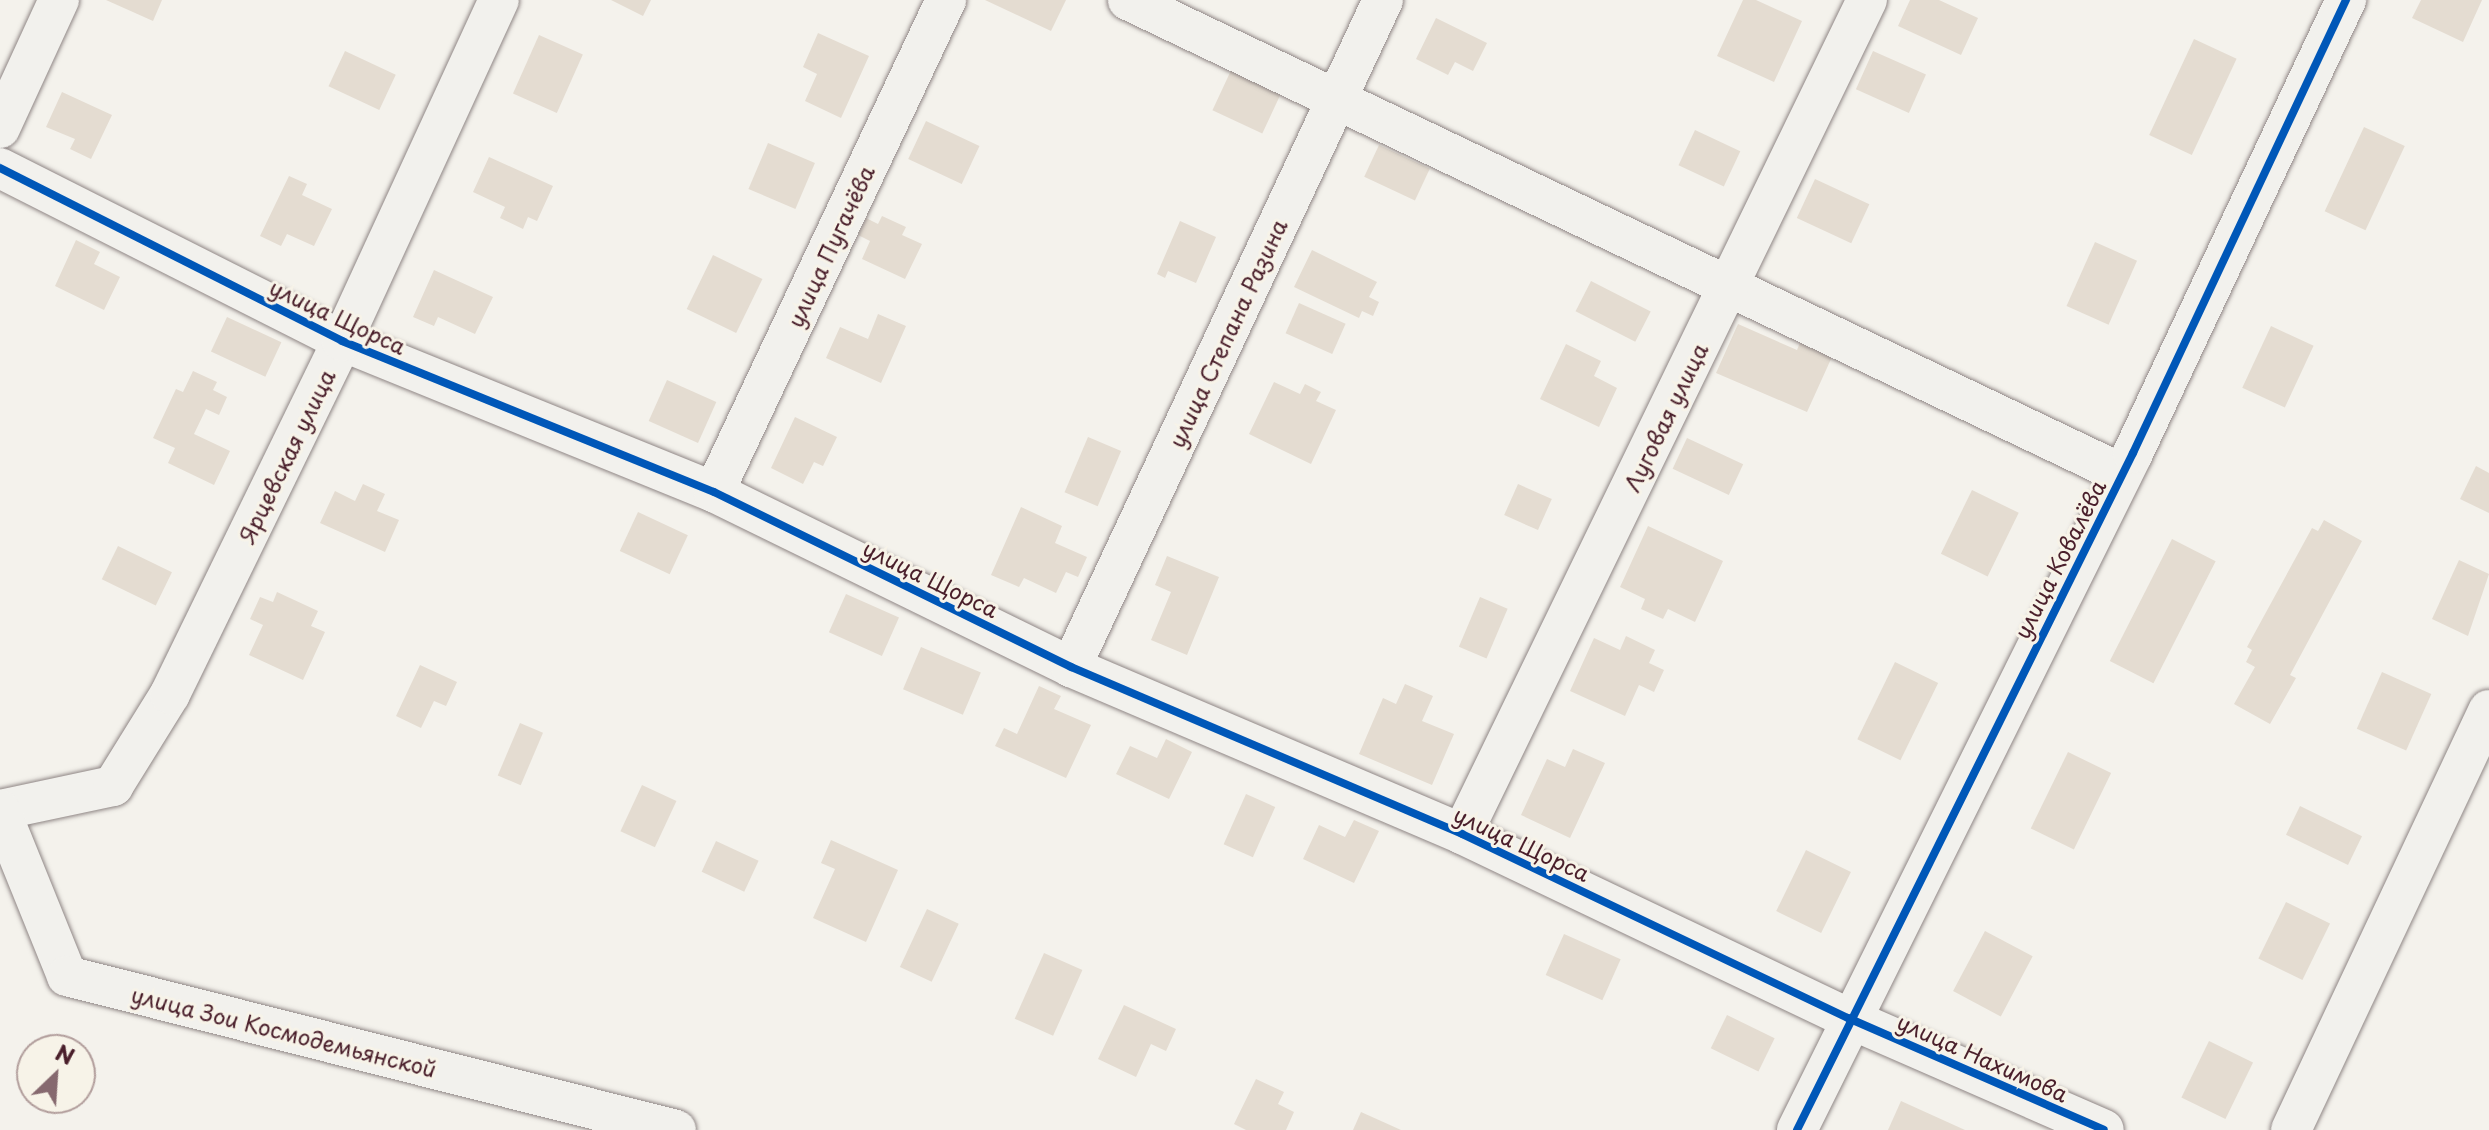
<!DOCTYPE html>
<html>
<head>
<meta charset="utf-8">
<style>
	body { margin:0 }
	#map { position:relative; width:2489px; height:1130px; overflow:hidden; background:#f4f2ec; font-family:"Playpen Sans",sans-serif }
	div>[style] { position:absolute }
	.building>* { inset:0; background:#e4dcd1; transform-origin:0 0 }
	.roads { filter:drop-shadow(0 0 2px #8f8685) drop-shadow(0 0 2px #8f8685) }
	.street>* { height:40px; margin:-20px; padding:0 20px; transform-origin:20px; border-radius:20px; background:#f2f1ed }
	.cycleway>* { height:8px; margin:-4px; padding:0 4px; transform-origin:4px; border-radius:4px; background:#0057b8 }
	span { translate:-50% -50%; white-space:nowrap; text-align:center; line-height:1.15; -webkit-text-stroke:6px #f7f3e8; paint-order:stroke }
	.street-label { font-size:22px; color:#4a1f2b }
	.north { position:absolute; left:16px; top:1034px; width:80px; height:80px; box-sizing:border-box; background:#f7f3e8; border:2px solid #b29e9c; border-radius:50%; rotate:25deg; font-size:22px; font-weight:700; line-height:32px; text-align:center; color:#4a1f2b }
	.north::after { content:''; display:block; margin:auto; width:28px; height:36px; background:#86696f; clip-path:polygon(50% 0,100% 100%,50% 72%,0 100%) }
</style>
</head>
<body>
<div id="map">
	<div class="building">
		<div style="clip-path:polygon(106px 0,162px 0,153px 21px)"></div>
		<div style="clip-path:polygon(611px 0,651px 0,643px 16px)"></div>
		<div style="clip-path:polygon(985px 0,1066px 0,1051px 31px)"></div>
		<div style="clip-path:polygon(1743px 0,1756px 0,1802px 21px,1774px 82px,1717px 56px)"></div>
		<div style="clip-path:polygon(1910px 0,1939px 0,1978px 18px,1961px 55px,1898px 26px)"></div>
		<div style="clip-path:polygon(2421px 0,2482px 0,2463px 42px,2412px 18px)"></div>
		<div style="clip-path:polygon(1436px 18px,1487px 43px,1473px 71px,1455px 62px,1448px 75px,1416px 59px)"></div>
		<div style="clip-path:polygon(818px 33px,869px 56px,841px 118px,805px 101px,817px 74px,803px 67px)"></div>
		<div style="left:539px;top:35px;width:48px;height:64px;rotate:24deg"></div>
		<div style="left:2194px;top:39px;width:47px;height:106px;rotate:25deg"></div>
		<div style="left:345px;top:51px;width:56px;height:39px;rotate:25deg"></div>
		<div style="left:1873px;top:51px;width:58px;height:42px;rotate:24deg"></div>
		<div style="left:1234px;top:64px;width:55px;height:51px;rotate:25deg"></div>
		<div style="clip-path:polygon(62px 92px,112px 115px,91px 159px,70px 149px,75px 139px,46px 127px)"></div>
		<div style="left:926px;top:121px;width:59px;height:42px;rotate:25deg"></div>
		<div style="left:2364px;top:127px;width:45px;height:93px;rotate:25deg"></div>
		<div style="left:1695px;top:130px;width:50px;height:39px;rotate:25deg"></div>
		<div style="left:768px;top:143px;width:51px;height:50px;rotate:23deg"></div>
		<div style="left:1379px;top:145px;width:56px;height:35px;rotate:25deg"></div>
		<div style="clip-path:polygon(489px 157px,553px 186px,537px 221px,528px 217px,523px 229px,500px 218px,505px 207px,473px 192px)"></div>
		<div style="clip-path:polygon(289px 176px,307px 184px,302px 195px,332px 209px,314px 246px,287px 234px,281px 246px,260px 236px)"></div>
		<div style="left:1815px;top:179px;width:60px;height:43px;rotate:25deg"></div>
		<div style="clip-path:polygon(882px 216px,906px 227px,902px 235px,922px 244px,905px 279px,862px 259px,870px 241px,858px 235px,866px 218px,878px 224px)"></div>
		<div style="clip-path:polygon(1180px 221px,1216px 237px,1196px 283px,1168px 271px,1165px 278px,1157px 274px)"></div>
		<div style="clip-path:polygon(76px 240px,100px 252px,94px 264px,120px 277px,104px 310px,55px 286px)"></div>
		<div style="left:2095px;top:242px;width:46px;height:70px;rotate:24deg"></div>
		<div style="clip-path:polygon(1312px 250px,1377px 282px,1369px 297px,1379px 302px,1373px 316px,1362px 311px,1359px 318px,1294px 287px)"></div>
		<div style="left:713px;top:255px;width:55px;height:60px;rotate:26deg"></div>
		<div style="clip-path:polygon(434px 270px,493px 297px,475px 334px,438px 317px,434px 326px,413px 317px)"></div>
		<div style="left:1591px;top:281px;width:67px;height:34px;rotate:27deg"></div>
		<div style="left:1299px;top:303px;width:51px;height:33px;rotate:24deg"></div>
		<div style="clip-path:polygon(878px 314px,906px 326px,881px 383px,826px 358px,840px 327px,868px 339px)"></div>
		<div style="left:227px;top:317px;width:60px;height:38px;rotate:25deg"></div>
		<div style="clip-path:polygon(1738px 324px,1797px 350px,1804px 333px,1836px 348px,1807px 412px,1716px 373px)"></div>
		<div style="left:2271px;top:326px;width:47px;height:68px;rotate:25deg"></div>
		<div style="clip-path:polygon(1566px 344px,1601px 361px,1594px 376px,1617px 388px,1599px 427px,1540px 399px)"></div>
		<div style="clip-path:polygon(193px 371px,217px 382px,213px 390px,227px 397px,219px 415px,206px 409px,194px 434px,230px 451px,214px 485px,168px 463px,175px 448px,153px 438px,176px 389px,183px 392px)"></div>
		<div style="left:667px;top:380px;width:54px;height:45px;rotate:24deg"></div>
		<div style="clip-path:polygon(1274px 382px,1300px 394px,1305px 384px,1321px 392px,1316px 401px,1336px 410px,1311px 464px,1249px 434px)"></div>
		<div style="clip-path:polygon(795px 417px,837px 437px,823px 466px,814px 462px,803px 484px,771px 468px)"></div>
		<div style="left:1088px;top:437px;width:36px;height:60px;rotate:23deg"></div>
		<div style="left:1687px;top:438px;width:62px;height:34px;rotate:25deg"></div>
		<div style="clip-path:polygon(2476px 466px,2489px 473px,2489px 513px,2460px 499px)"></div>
		<div style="clip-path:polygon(363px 484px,385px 494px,377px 511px,399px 520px,385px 552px,320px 523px,335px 491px,355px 501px)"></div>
		<div style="left:1518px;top:484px;width:37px;height:34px;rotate:24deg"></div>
		<div style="left:1972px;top:490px;width:52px;height:71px;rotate:26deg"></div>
		<div style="clip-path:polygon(1021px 507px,1062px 526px,1055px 543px,1087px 557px,1078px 577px,1066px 572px,1056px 593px,1024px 578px,1019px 587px,991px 575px)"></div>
		<div style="left:638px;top:512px;width:55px;height:43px;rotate:25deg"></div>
		<div style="clip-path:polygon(2324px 520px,2362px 541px,2290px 675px,2296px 678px,2270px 724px,2234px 704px,2255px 667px,2246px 662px,2252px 650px,2247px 647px,2312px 528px,2318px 531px)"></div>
		<div style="clip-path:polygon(1648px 526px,1723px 561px,1695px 622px,1668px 609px,1663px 619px,1641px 609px,1645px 599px,1620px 587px)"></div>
		<div style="left:2172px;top:539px;width:49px;height:137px;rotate:27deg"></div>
		<div style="left:118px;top:546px;width:60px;height:37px;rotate:26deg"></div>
		<div style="clip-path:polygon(1167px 556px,1219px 577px,1187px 655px,1151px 640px,1171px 592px,1155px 585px)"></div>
		<div style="clip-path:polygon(2459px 560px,2489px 574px,2468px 636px,2432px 619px)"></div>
		<div style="clip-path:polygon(277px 592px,318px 611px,311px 626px,325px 632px,303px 680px,249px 655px,263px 625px,250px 619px,260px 597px,273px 602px)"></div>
		<div style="left:846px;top:594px;width:58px;height:42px;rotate:24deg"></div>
		<div style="left:1480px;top:597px;width:30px;height:54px;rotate:23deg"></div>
		<div style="clip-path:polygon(1626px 636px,1655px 650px,1649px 663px,1664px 670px,1654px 692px,1639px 685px,1625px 716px,1570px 691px,1594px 638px,1620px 650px)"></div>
		<div style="left:921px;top:647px;width:65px;height:46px;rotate:23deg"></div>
		<div style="left:1895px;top:662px;width:48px;height:86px;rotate:26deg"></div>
		<div style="clip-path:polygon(420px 665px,457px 682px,446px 706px,434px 701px,421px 728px,396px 716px)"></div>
		<div style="left:2382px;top:672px;width:54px;height:62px;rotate:24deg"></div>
		<div style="clip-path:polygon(1405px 684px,1433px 696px,1422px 721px,1454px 734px,1432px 785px,1359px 754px,1383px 698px,1396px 704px)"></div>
		<div style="clip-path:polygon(1039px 686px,1061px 696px,1054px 709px,1091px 725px,1066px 778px,995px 746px,1004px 728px,1017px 734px)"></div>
		<div style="left:520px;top:723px;width:25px;height:57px;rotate:23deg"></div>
		<div style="clip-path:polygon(1166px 739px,1192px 752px,1169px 799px,1116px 774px,1130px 746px,1157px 758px)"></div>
		<div style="clip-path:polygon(1573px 749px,1605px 763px,1570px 838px,1521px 815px,1547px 759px,1565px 767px)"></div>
		<div style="left:2068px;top:752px;width:48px;height:85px;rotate:26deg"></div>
		<div style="left:642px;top:785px;width:38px;height:51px;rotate:25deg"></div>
		<div style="left:1246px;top:794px;width:32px;height:55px;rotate:24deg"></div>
		<div style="left:2300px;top:806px;width:69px;height:32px;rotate:26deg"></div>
		<div style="clip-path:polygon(1354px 820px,1379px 831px,1354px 883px,1303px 859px,1319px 825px,1345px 837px)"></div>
		<div style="clip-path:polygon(831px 840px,898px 870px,866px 942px,813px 918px,835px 869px,821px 863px)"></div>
		<div style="left:716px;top:841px;width:47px;height:34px;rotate:25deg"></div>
		<div style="left:1806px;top:850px;width:50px;height:68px;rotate:26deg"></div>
		<div style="left:2286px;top:902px;width:49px;height:63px;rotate:26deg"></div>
		<div style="left:927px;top:909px;width:35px;height:64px;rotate:25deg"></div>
		<div style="left:1985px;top:931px;width:54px;height:68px;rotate:28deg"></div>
		<div style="left:1564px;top:934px;width:62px;height:45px;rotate:24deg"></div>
		<div style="left:1044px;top:953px;width:42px;height:72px;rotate:24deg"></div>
		<div style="clip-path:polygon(1124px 1005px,1176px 1029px,1166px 1051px,1151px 1044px,1136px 1077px,1098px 1059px)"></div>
		<div style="left:1727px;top:1015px;width:53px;height:37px;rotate:26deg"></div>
		<div style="left:2209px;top:1041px;width:49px;height:63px;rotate:26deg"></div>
		<div style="clip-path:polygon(1256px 1079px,1284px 1092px,1278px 1104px,1294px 1112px,1286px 1130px,1246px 1130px,1234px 1124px)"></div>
		<div style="clip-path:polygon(1901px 1101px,1965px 1130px,1888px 1130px)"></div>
		<div style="clip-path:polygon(1361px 1112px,1390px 1125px,1401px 1130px,1353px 1130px)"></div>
	</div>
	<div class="roads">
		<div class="street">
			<div style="left:1128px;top:0;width:1101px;rotate:25.49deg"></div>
			<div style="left:0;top:128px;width:141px;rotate:-65.3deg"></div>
			<div style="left:0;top:168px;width:383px;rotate:26.8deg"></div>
			<div style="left:342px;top:341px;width:401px;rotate:22.1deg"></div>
			<div style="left:714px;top:492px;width:398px;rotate:26.1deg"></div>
			<div style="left:1071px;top:667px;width:425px;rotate:23.1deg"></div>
			<div style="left:1462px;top:834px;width:428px;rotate:25.5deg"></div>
			<div style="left:1848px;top:1018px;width:279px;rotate:23.6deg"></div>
			<div style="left:714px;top:492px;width:544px;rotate:-64.75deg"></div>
			<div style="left:1071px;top:667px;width:736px;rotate:-64.93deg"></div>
			<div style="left:0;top:810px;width:116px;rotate:-12deg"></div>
			<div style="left:113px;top:786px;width:108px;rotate:-58.2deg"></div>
			<div style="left:170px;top:694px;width:393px;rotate:-64deg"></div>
			<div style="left:342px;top:341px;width:375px;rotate:-65.3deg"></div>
			<div style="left:0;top:810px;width:179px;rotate:68deg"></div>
			<div style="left:67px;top:976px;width:628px;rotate:14.19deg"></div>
			<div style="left:1462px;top:834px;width:927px;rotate:-64.1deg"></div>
			<div style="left:1797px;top:1130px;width:756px;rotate:-63.6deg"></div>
			<div style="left:2133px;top:453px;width:501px;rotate:-64.82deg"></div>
			<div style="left:2291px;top:1130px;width:464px;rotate:-64.8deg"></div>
		</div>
	</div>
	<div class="cycleway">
		<div style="left:0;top:168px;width:383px;rotate:26.8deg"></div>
		<div style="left:342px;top:341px;width:401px;rotate:22.1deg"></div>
		<div style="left:714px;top:492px;width:398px;rotate:26.1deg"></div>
		<div style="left:1071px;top:667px;width:425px;rotate:23.1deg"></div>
		<div style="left:1462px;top:834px;width:428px;rotate:25.5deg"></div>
		<div style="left:1848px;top:1018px;width:279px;rotate:23.6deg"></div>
		<div style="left:1797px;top:1130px;width:756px;rotate:-63.6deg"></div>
		<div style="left:2133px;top:453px;width:501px;rotate:-64.82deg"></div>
	</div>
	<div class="street-label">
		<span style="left:830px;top:246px;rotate:-65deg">улица Пугачёва</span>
		<span style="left:338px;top:316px;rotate:25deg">улица Щорса</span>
		<span style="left:1227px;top:333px;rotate:-65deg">улица Степана Разина</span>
		<span style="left:1665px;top:417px;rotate:-64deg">Луговая улица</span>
		<span style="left:286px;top:456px;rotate:-64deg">Ярцевская улица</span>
		<span style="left:2059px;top:559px;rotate:-63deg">улица Ковалёва</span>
		<span style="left:931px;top:578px;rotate:26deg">улица Щорса</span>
		<span style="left:1522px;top:843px;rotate:25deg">улица Щорса</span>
		<span style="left:284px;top:1031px;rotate:14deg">улица Зои Космодемьянской</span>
		<span style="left:1983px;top:1057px;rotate:24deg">улица Нахимова</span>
	</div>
	<div class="north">N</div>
</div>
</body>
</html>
